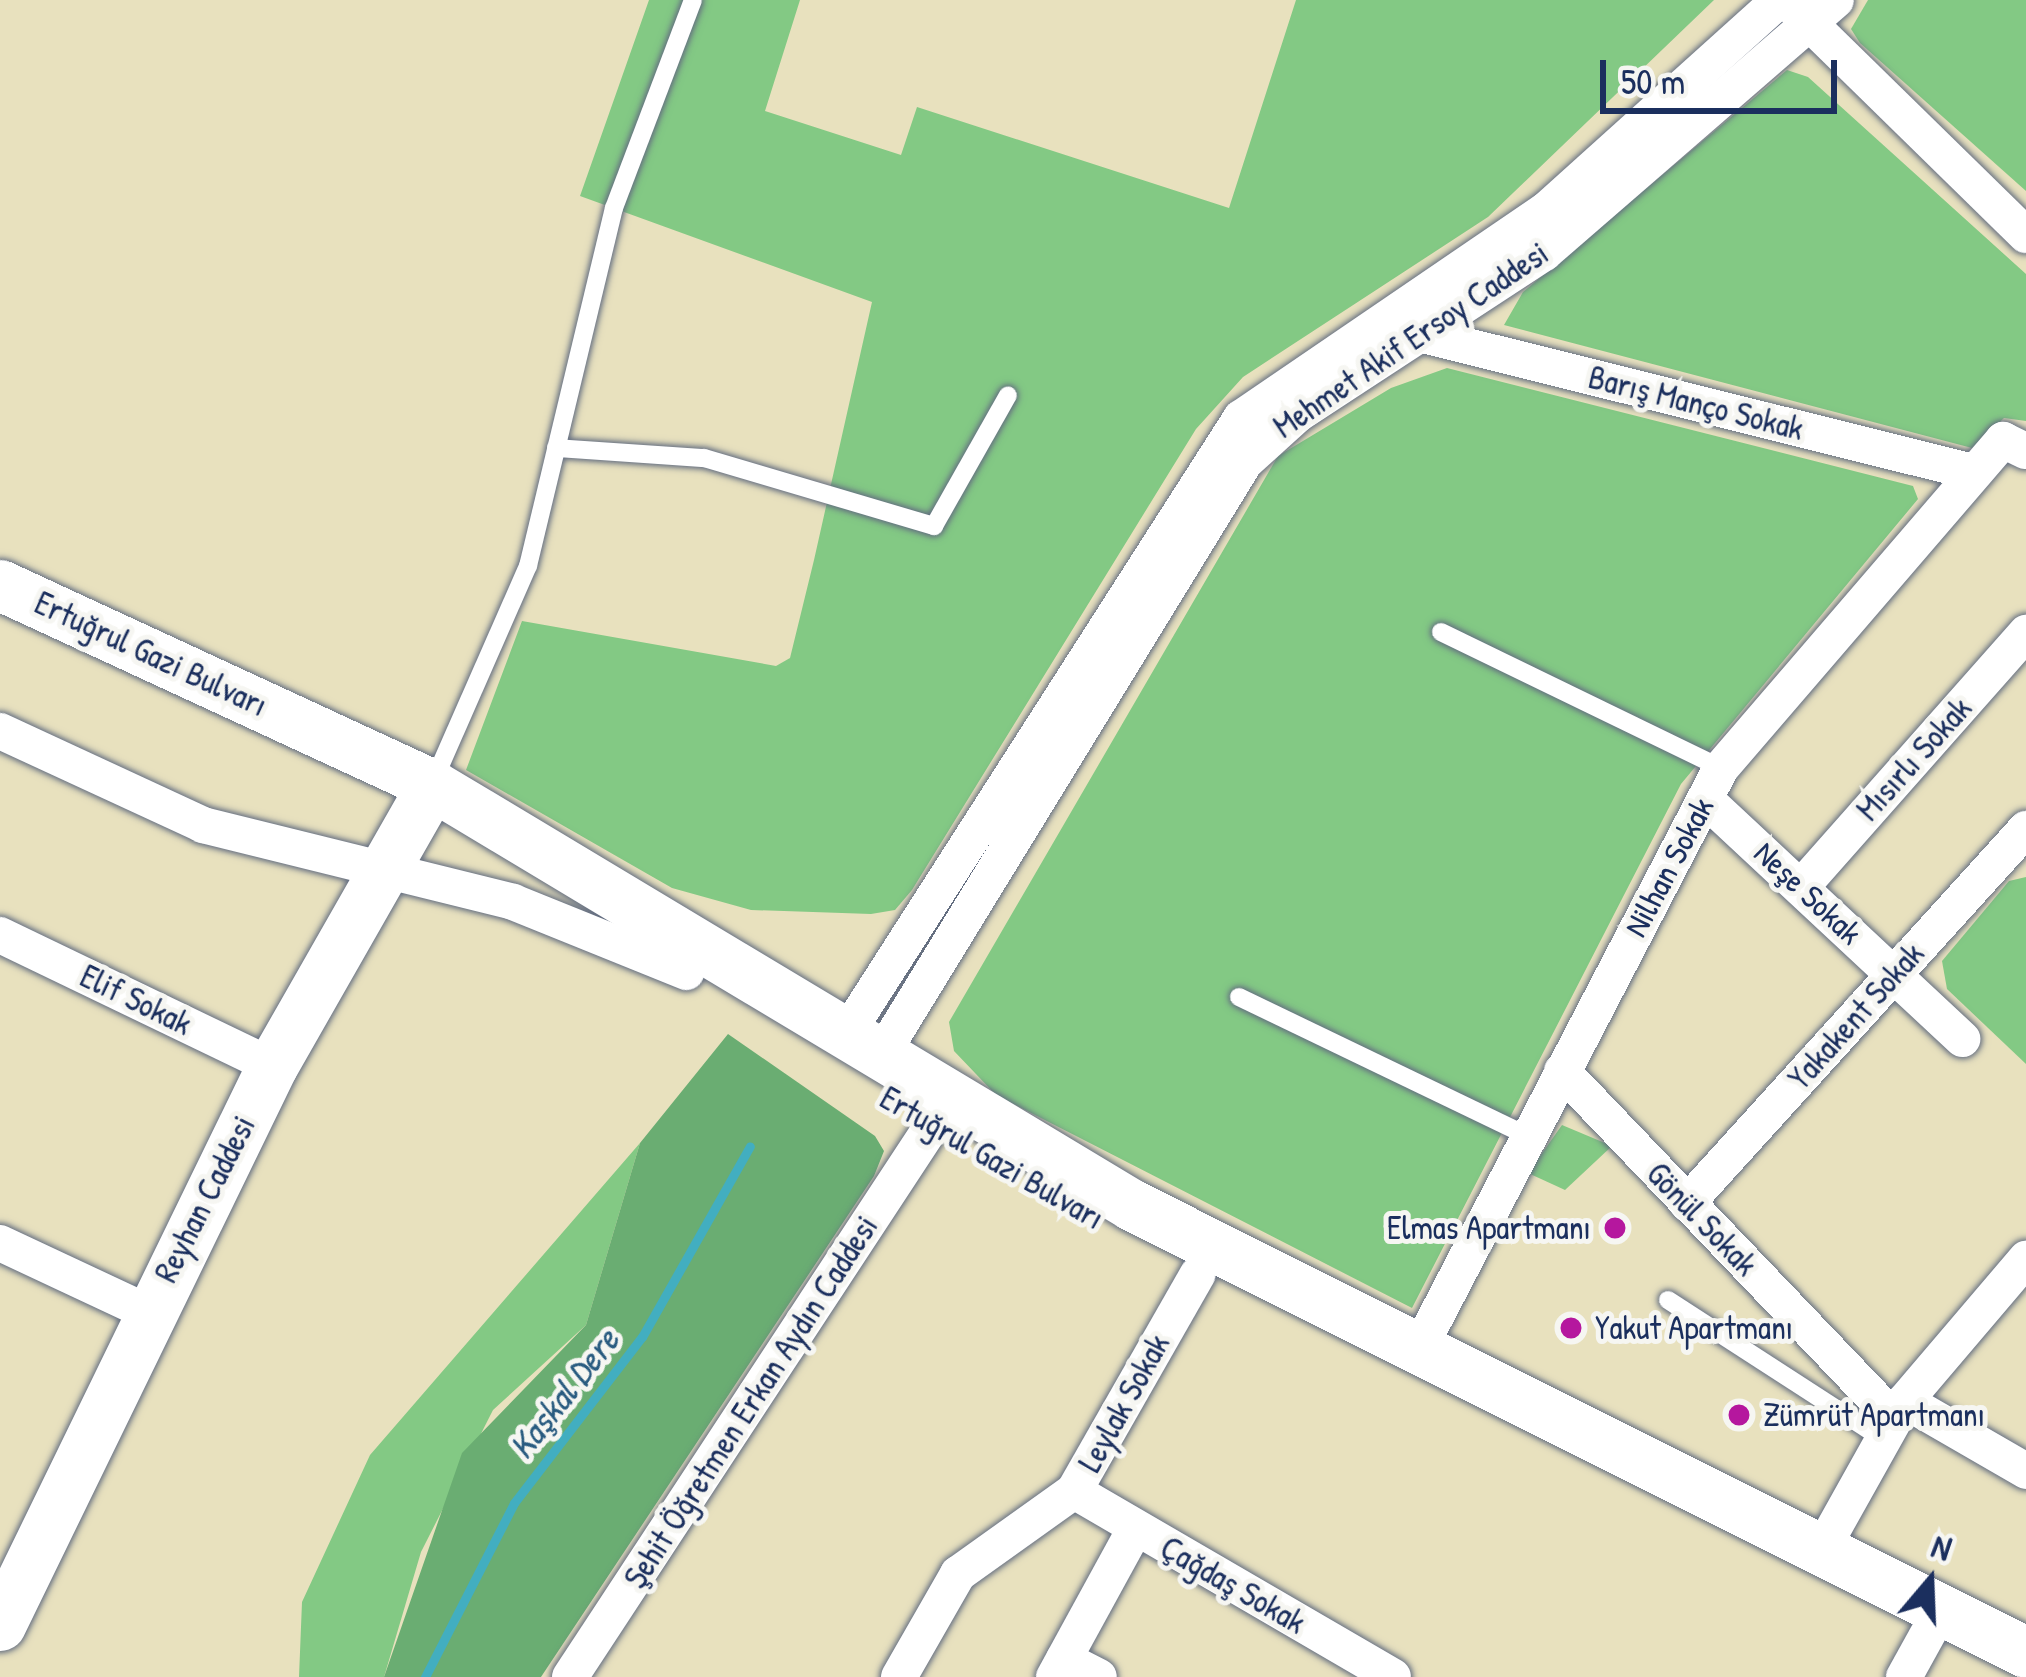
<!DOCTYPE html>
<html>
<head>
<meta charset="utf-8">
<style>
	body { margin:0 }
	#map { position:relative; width:2026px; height:1677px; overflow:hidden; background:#e8e1be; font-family:"Patrick Hand",sans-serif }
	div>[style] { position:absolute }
	.green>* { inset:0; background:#83c984 }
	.forest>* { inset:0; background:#6aad72 }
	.stream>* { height:9px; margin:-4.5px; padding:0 4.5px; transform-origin:4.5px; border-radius:4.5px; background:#42aec0 }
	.roads { filter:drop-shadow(0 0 3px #636d80) drop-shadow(0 0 3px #636d80) }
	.lane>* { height:18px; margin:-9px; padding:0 9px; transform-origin:9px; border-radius:9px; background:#fff }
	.street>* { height:36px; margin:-18px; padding:0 18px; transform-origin:18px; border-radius:18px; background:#fff }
	.secondary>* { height:51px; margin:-25.5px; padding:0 25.5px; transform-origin:25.5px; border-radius:25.5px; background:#fff }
	.dots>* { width:33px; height:33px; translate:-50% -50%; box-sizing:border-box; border:6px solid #f6f6f2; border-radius:50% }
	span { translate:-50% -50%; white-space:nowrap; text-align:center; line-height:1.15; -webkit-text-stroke:10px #f6f6f2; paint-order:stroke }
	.street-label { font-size:33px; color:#1b2f5e }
	.poi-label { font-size:33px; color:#1b2f5e }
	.right { translate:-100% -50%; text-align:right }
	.left { translate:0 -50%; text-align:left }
	.water-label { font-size:36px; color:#295b80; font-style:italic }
	.north { position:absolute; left:1870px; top:1521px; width:120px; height:120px; -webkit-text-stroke:9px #f6f6f2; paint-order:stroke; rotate:19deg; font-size:33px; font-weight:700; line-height:48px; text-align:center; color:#1b2f5e }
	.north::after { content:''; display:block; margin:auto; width:42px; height:54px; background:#1b2f5e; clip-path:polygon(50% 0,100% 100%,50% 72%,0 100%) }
	.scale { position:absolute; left:1600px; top:60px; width:237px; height:54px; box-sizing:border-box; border:6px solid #1b2f5e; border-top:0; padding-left:15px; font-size:36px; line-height:42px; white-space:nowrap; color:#1b2f5e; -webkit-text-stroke:9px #f6f6f2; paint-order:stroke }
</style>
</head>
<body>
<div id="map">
	<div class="green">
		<div style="clip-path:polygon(649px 0,800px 0,765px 111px,901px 155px,917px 107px,1229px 208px,1296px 0,1714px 0,1488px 217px,1243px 377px,1196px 429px,912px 890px,895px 910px,871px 914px,751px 910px,672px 888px,466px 770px,522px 621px,776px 666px,790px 658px,814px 560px,872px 302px,580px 196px)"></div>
		<div style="clip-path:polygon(1868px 0,2026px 0,2026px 191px,1860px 43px,1851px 29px)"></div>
		<div style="clip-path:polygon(1787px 70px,1808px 77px,2026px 274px,2026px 421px,2004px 418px,1972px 448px,1504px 325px,1523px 292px)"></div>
		<div style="clip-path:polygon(1447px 368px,1913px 486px,1918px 499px,1681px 784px,1412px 1308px,996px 1095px,954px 1051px,949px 1022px,1278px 456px,1391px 388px)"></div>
		<div style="clip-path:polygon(2026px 877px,2026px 1064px,1947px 989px,1942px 961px,2009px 881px)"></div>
		<div style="clip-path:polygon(1562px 1125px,1612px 1146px,1565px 1190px,1528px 1173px)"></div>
		<div style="clip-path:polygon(640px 1143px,586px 1325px,493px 1410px,421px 1552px,384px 1677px,299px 1677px,302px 1602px,370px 1455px)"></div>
	</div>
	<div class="forest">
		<div style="clip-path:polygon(728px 1034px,875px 1136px,884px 1151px,874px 1176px,541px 1677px,384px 1677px,462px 1453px,586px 1325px,640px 1143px)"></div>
	</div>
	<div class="stream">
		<div style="left:425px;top:1677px;width:195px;rotate:-62.9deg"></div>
		<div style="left:514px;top:1503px;width:210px;rotate:-52.4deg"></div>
		<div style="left:642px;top:1337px;width:219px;rotate:-60.5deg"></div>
	</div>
	<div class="roads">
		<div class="lane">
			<div style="left:556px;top:448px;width:148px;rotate:3.9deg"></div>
			<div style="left:704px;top:458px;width:240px;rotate:16.5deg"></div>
			<div style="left:934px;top:526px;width:150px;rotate:-60.5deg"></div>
			<div style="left:1441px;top:632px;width:311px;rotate:25.9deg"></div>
			<div style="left:434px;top:780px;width:234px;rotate:-66.3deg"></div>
			<div style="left:528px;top:566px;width:368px;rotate:-76.5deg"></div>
			<div style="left:614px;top:208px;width:222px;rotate:-69.2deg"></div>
			<div style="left:1239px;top:997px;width:321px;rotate:25.7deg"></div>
			<div style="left:1668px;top:1300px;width:256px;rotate:32.9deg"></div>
		</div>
		<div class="street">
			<div style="left:1793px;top:7px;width:326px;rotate:44.4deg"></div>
			<div style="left:1419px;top:334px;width:571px;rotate:13.99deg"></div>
			<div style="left:0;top:731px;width:224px;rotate:24.8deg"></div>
			<div style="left:203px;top:825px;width:319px;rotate:13.9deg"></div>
			<div style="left:513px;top:902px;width:187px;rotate:22deg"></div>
			<div style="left:1705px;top:799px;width:352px;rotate:43deg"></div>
			<div style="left:1803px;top:885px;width:337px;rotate:-48.5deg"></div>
			<div style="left:0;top:935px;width:302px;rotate:25.7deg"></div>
			<div style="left:845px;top:1036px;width:734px;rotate:-57.35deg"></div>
			<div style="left:1241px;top:418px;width:369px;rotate:-34.3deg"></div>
			<div style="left:1546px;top:210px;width:314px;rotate:-42deg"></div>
			<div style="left:880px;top:1057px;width:698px;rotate:-58.47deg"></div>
			<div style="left:1245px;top:462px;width:72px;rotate:-42.2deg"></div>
			<div style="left:1298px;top:414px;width:294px;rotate:-33.2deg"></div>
			<div style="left:1544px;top:253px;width:386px;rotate:-40.9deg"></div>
			<div style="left:1562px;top:1071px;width:481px;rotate:46.3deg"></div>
			<div style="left:1687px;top:1203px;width:505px;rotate:-47.81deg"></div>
			<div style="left:0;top:1243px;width:162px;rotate:25.1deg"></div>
			<div style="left:1418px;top:1351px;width:657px;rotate:-62.54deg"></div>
			<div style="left:1721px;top:768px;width:433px;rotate:-49.3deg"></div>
			<div style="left:2003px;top:440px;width:25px;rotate:26deg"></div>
			<div style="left:1905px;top:1401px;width:140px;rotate:30deg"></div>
			<div style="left:1074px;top:1491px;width:369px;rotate:30.2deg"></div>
			<div style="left:1821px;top:1551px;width:172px;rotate:-60.8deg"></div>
			<div style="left:1905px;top:1401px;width:187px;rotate:-49.6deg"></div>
			<div style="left:1064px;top:1659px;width:39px;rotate:27deg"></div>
			<div style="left:570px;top:1677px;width:659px;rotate:-56.7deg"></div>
			<div style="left:899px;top:1677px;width:119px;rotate:-60.2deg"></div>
			<div style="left:958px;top:1574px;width:143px;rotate:-35.6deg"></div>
			<div style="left:1074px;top:1491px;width:249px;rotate:-60.3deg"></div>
			<div style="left:1054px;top:1677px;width:169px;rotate:-61.3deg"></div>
			<div style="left:1904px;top:1677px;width:77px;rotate:-61.1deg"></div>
		</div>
		<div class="secondary">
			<div style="left:0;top:585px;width:476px;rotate:24.8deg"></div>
			<div style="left:432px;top:785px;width:816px;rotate:30.96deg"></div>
			<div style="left:1132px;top:1205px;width:1000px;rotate:26.57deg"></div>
			<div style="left:0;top:1625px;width:622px;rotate:-64.05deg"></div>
			<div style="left:272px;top:1066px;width:323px;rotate:-60.3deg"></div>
		</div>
	</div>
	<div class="dots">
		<div style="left:1615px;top:1228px;background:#b5179e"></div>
		<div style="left:1571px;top:1328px;background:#b5179e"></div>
		<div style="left:1739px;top:1415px;background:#b5179e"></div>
	</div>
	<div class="street-label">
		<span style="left:1411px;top:340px;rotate:-34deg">Mehmet Akif Ersoy Caddesi</span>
		<span style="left:1696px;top:403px;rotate:14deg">Barış Manço Sokak</span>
		<span style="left:151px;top:654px;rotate:25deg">Ertuğrul Gazi Bulvarı</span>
		<span style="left:1914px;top:759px;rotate:-48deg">Mısırlı Sokak</span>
		<span style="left:1669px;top:867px;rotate:-62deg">Nilhan Sokak</span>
		<span style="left:1808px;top:893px;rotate:43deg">Neşe Sokak</span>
		<span style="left:136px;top:1000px;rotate:26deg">Elif Sokak</span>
		<span style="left:1856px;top:1016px;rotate:-48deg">Yakakent Sokak</span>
		<span style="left:992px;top:1158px;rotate:30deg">Ertuğrul Gazi Bulvarı</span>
		<span style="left:205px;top:1199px;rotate:-63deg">Reyhan Caddesi</span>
		<span style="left:1702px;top:1219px;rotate:46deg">Gönül Sokak</span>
		<span style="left:751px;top:1402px;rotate:-57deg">Şehit Öğretmen Erkan Aydın Caddesi</span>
		<span style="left:1124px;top:1403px;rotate:-61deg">Leylak Sokak</span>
		<span style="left:1233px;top:1585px;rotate:30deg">Çağdaş Sokak</span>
	</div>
	<div class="poi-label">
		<span class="right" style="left:1591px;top:1228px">Elmas Apartmanı</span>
		<span class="left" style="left:1595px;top:1328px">Yakut Apartmanı</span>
		<span class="left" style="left:1763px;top:1415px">Zümrüt Apartmanı</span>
	</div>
	<div class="water-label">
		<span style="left:563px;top:1393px;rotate:-52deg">Kaşkal Dere</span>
	</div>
	<div class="north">N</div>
	<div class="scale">50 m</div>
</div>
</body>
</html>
